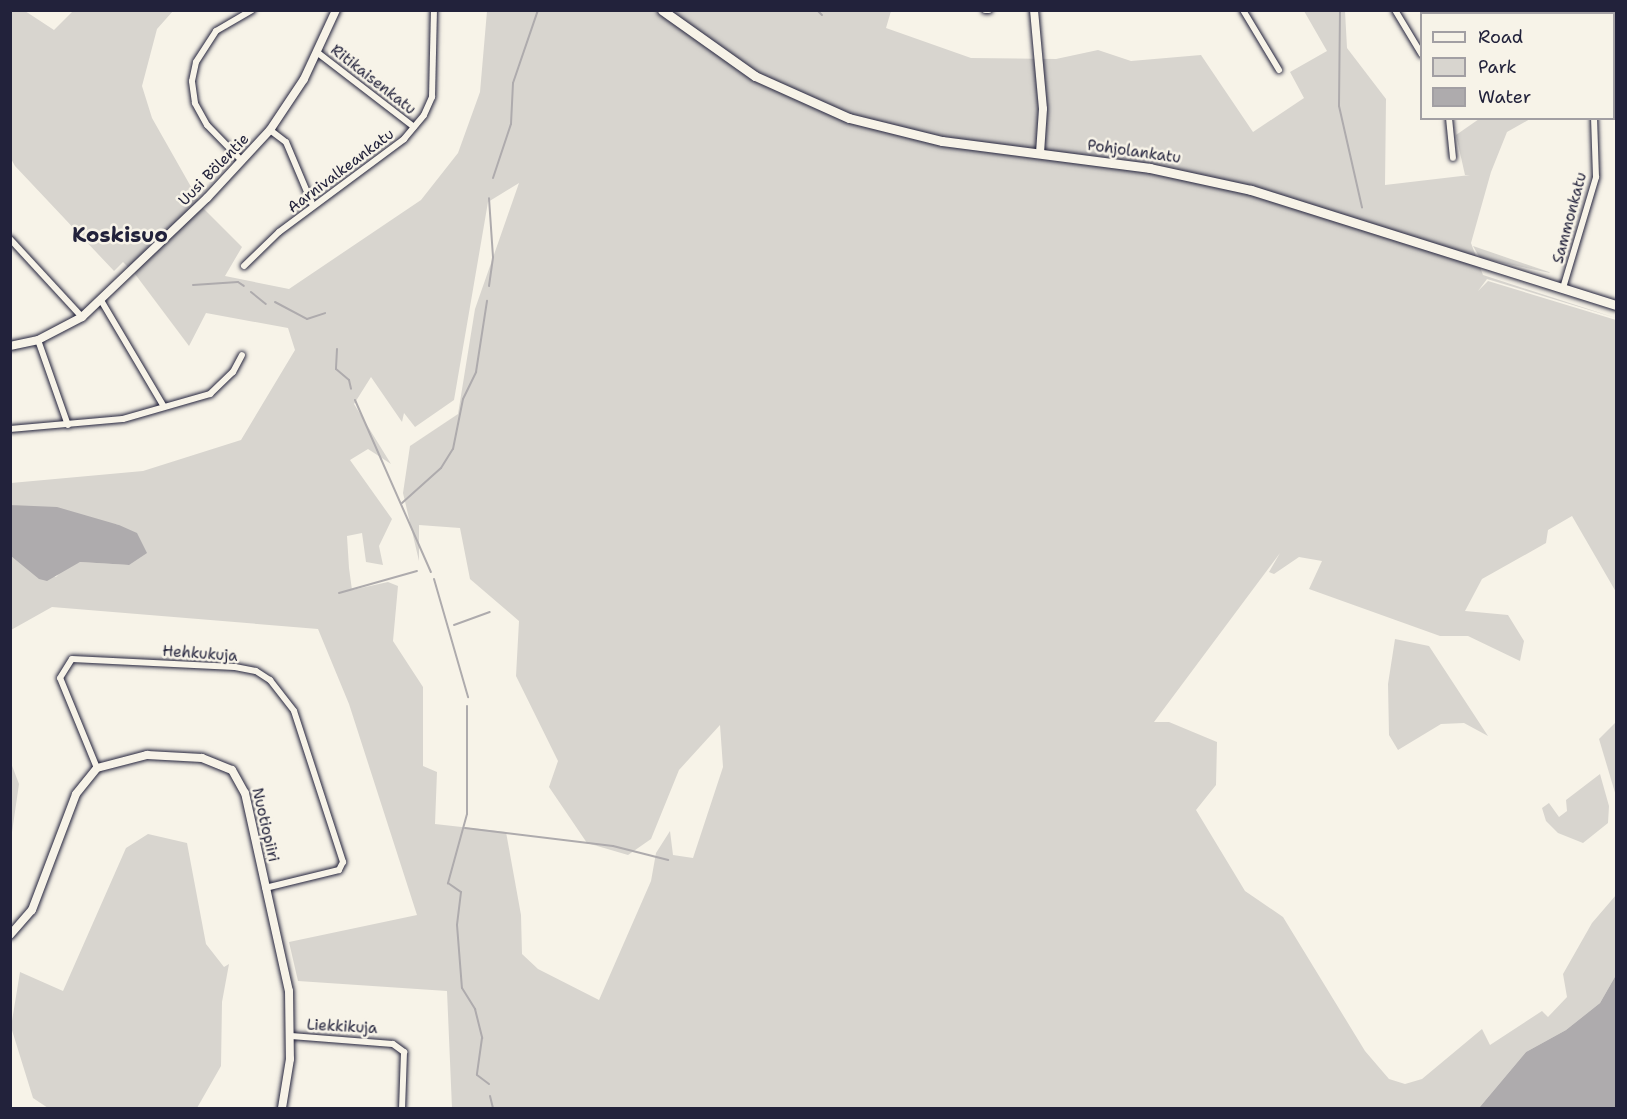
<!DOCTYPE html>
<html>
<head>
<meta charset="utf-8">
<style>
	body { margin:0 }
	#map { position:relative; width:1627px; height:1119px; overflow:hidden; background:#f7f3e8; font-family:"Shantell Sans",sans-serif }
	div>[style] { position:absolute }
	.green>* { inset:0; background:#d8d5cf }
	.water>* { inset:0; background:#aeabad }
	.stream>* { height:2px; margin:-1px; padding:0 1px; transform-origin:1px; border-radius:1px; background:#aeabad }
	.roads { filter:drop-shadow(0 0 2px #22223b) drop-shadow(0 0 2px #22223b) }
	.minor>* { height:6px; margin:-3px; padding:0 3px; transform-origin:3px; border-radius:3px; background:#f7f3e8 }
	.tertiary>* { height:8px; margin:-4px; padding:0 4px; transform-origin:4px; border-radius:4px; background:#f7f3e8 }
	.secondary>* { height:9px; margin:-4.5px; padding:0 4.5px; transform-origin:4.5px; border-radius:4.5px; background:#f7f3e8 }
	span { translate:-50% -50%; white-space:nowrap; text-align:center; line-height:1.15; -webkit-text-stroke:5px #f7f3e8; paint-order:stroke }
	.street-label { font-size:15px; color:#22223b }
	.district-label { font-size:21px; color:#22223b; font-weight:700 }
	.frame { position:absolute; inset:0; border:12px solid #22223b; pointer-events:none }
	.legend { position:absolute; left:1420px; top:12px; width:195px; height:108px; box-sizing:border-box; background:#f7f3e8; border:2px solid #a29fa3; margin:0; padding:8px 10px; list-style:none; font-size:18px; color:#22223b }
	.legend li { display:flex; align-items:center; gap:12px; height:30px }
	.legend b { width:30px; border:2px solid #a29fa3 }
</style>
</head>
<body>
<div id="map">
	<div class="green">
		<div style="clip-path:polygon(evenodd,11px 11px,25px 11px,54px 30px,73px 11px,173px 11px,157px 29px,142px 86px,152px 118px,203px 208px,242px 247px,225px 276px,289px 289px,421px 200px,458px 153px,480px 92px,487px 11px,891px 11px,886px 28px,971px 58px,1056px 59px,1098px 50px,1131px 61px,1201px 55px,1253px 132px,1304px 98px,1290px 72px,1327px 51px,1304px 11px,1345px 11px,1347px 48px,1386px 99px,1385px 185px,1470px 175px,1465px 175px,1456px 135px,1479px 119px,1530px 119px,1507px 132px,1491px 172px,1471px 243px,1483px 275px,1616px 318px,1487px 279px,1478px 291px,1488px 281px,1616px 320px,1616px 592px,1572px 516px,1548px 530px,1546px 543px,1482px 579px,1465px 611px,1508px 615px,1524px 641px,1520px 661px,1468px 636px,1440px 636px,1309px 589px,1322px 561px,1299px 557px,1274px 574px,1269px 572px,1280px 553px,1154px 722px,1169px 722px,1217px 742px,1216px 785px,1196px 810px,1245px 891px,1283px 917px,1365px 1051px,1389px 1079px,1405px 1084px,1422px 1079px,1482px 1029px,1490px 1045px,1542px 1011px,1548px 1017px,1567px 997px,1563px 974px,1592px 923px,1616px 895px,1616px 975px,1600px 1003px,1566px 1030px,1526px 1052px,1479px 1108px,452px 1108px,447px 991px,298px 981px,289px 942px,417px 915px,349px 704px,318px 629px,52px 607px,11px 630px,10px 556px,56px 577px,66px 566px,80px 562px,129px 565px,119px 525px,11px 505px,11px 483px,143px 471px,241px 440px,295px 350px,288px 328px,206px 313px,189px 346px,135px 274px,123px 262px,114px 271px,15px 166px,10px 157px,11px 11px,519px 183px,475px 309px,458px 414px,410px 446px,403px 493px,419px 561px,419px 525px,460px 528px,470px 579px,519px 621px,516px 676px,558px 761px,549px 787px,587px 843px,628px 855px,651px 839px,679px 770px,720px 725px,723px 767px,693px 858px,673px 855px,670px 831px,656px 853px,651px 881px,599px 1000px,538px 969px,522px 954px,521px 915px,506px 832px,435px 824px,437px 772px,423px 766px,423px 687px,393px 641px,398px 586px,388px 582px,352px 590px,349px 568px,347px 536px,362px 533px,366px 562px,383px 565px,379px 546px,392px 519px,350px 460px,368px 449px,391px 464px,354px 404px,371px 377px,402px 422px,404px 413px,415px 427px,454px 400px,488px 202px,519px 183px)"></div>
		<div style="clip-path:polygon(1473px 246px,1549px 272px,1550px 273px,1480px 258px)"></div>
		<div style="clip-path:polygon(1395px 639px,1429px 646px,1488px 736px,1464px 723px,1441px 724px,1398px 750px,1389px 735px,1388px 684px)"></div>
		<div style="clip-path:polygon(1616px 722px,1616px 796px,1599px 739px)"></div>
		<div style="clip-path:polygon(11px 763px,19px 784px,11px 839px)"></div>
		<div style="clip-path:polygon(1600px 774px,1609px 806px,1608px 823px,1583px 843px,1558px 833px,1546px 821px,1542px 808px,1549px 803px,1559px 817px,1567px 811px,1566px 800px)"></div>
		<div style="clip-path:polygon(148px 834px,187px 843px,206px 944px,224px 967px,229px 964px,222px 1002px,221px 1066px,197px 1108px,48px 1108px,33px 1098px,11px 1027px,20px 972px,63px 991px,126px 848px)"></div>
	</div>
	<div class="water">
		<div style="clip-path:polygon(10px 505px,57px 507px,119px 525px,137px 533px,147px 553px,129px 565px,80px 562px,47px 581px,39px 579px,11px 556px)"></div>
		<div style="clip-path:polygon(1616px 975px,1616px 1108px,1479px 1108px,1526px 1052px,1566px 1030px,1600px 1003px)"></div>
	</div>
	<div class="stream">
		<div style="left:817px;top:10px;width:7px;rotate:45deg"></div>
		<div style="left:1340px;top:10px;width:96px;rotate:90.6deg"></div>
		<div style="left:1339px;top:106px;width:104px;rotate:77.2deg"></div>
		<div style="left:493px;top:178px;width:57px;rotate:-71.6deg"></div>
		<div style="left:511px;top:124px;width:41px;rotate:-87.2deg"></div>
		<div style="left:513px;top:83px;width:77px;rotate:-71.1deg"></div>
		<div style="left:193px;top:285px;width:45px;rotate:-3.8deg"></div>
		<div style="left:238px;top:282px;width:7px;rotate:34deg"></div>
		<div style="left:489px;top:286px;width:29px;rotate:-82deg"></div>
		<div style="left:493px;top:257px;width:59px;rotate:-93.9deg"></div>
		<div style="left:251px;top:292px;width:19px;rotate:39deg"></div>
		<div style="left:275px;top:302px;width:36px;rotate:28deg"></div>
		<div style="left:307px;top:319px;width:19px;rotate:-18deg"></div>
		<div style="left:337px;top:349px;width:20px;rotate:93deg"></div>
		<div style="left:336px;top:369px;width:17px;rotate:40deg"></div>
		<div style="left:349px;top:380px;width:9px;rotate:77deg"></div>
		<div style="left:355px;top:400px;width:188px;rotate:66.2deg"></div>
		<div style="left:402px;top:503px;width:52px;rotate:-41.9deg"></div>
		<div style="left:441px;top:468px;width:22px;rotate:-58deg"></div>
		<div style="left:453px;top:449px;width:51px;rotate:-78.7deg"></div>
		<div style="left:463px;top:399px;width:30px;rotate:-64deg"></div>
		<div style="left:476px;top:372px;width:72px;rotate:-81.2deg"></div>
		<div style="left:434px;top:579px;width:123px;rotate:73.9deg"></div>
		<div style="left:339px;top:593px;width:81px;rotate:-15.8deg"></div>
		<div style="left:454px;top:625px;width:38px;rotate:-20deg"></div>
		<div style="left:467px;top:706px;width:108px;rotate:90deg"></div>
		<div style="left:467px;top:814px;width:72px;rotate:105.4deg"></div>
		<div style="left:448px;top:883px;width:16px;rotate:35deg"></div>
		<div style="left:461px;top:892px;width:33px;rotate:97deg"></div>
		<div style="left:457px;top:925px;width:63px;rotate:85.5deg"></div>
		<div style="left:462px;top:988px;width:25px;rotate:58deg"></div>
		<div style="left:475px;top:1009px;width:30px;rotate:76deg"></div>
		<div style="left:482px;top:1038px;width:37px;rotate:98deg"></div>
		<div style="left:477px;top:1075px;width:15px;rotate:37deg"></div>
		<div style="left:465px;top:828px;width:149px;rotate:6.9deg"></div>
		<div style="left:613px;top:846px;width:57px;rotate:14.3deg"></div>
		<div style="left:490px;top:1096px;width:12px;rotate:76deg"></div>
	</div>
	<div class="roads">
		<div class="minor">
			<div style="left:985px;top:10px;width:4px"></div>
			<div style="left:1243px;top:10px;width:70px;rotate:59deg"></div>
			<div style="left:1395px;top:10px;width:52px;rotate:59deg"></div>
			<div style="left:1552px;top:14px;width:6px;rotate:-39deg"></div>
			<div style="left:1593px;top:14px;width:4px;rotate:-90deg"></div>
			<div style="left:318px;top:53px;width:121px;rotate:37.6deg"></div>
			<div style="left:1449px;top:118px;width:40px;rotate:84.3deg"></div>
			<div style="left:270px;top:130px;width:20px;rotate:37deg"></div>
			<div style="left:286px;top:142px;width:69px;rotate:67.1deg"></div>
			<div style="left:242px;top:161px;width:50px;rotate:-134.2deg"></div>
			<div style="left:207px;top:125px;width:25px;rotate:-119deg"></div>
			<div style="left:195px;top:103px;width:22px;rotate:-98deg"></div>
			<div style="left:192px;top:81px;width:19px;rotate:-78deg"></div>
			<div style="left:196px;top:62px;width:37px;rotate:-57deg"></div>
			<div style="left:216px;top:31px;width:42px;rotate:-30.3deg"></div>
			<div style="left:10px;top:239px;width:106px;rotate:47.3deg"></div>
			<div style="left:244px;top:266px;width:49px;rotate:-44.2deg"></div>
			<div style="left:279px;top:232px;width:156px;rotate:-36.6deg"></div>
			<div style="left:404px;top:139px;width:31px;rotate:-50deg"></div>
			<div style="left:424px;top:115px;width:20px;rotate:-66deg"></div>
			<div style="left:432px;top:97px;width:87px;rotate:-88.7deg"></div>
			<div style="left:1563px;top:288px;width:116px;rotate:-73.4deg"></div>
			<div style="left:1596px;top:177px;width:59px;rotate:-91.9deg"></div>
			<div style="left:102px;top:302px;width:120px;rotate:59.4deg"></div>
			<div style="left:38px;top:340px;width:90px;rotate:70.6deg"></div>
			<div style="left:10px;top:429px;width:113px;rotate:-5.1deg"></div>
			<div style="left:123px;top:419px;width:91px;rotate:-16deg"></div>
			<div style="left:210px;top:394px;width:32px;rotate:-44deg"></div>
			<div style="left:233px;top:372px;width:19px;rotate:-62deg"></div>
			<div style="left:97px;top:768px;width:97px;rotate:-112.3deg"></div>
			<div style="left:60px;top:678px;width:22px;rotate:-58deg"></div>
			<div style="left:72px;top:659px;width:163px;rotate:2.8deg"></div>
			<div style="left:235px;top:667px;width:21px;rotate:11deg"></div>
			<div style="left:256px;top:671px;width:17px;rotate:33deg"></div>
			<div style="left:270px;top:680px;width:39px;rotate:52deg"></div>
			<div style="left:294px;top:711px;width:159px;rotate:72deg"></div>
			<div style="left:343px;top:862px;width:9px;rotate:117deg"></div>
			<div style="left:339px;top:870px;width:76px;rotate:166.3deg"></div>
			<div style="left:291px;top:1036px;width:102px;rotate:4.5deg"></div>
			<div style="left:393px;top:1044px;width:14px;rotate:36deg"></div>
			<div style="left:404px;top:1052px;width:56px;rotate:92deg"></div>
		</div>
		<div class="tertiary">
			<div style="left:1034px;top:10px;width:99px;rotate:84.8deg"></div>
			<div style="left:1043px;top:109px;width:44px;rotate:93.9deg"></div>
			<div style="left:10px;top:346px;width:29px;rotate:-12deg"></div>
			<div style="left:38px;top:340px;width:50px;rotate:-27.6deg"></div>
			<div style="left:82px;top:317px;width:173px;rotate:-43.6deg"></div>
			<div style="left:207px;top:198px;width:93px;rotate:-47.2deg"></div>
			<div style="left:270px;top:130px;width:61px;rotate:-56.3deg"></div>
			<div style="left:304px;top:79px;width:76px;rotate:-65.1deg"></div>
			<div style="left:10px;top:935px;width:33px;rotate:-49deg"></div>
			<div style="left:32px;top:910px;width:124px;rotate:-69.2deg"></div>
			<div style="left:76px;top:794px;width:33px;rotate:-51deg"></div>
			<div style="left:97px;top:768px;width:52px;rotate:-14.6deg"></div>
			<div style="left:147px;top:755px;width:55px;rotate:3.1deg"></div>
			<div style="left:202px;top:758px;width:32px;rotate:22deg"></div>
			<div style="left:232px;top:770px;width:26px;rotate:61deg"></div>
			<div style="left:245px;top:793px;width:203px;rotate:77.5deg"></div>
			<div style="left:289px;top:991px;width:68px;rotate:89.2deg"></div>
			<div style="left:290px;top:1059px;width:50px;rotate:99.3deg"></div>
		</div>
		<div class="secondary">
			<div style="left:662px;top:10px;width:114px;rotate:35.4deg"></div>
			<div style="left:755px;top:76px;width:103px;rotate:24.1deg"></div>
			<div style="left:849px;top:118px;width:96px;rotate:13.9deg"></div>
			<div style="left:942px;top:141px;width:210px;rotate:7.4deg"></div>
			<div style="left:1150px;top:168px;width:103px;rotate:12.3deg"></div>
			<div style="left:1251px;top:190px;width:383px;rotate:17.5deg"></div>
		</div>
	</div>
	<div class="street-label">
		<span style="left:373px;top:80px;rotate:38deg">Ritikaisenkatu</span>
		<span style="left:1134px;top:152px;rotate:8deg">Pohjolankatu</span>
		<span style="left:214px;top:170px;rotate:-46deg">Uusi Bölentie</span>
		<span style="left:341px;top:171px;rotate:-37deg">Aarnivalkeankatu</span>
		<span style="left:1570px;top:218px;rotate:-75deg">Sammonkatu</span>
		<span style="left:200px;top:654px;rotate:4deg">Hehkukuja</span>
		<span style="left:265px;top:825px;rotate:77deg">Nuotiopiiri</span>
		<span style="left:342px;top:1027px;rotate:3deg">Liekkikuja</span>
	</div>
	<div class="district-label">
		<span style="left:120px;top:235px">Koskisuo</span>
	</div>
	<div class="frame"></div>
	<ul class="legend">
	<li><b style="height:8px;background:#f7f3e8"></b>Road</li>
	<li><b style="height:16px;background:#d8d5cf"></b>Park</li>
	<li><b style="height:16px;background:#aeabad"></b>Water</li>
	</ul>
</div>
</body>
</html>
